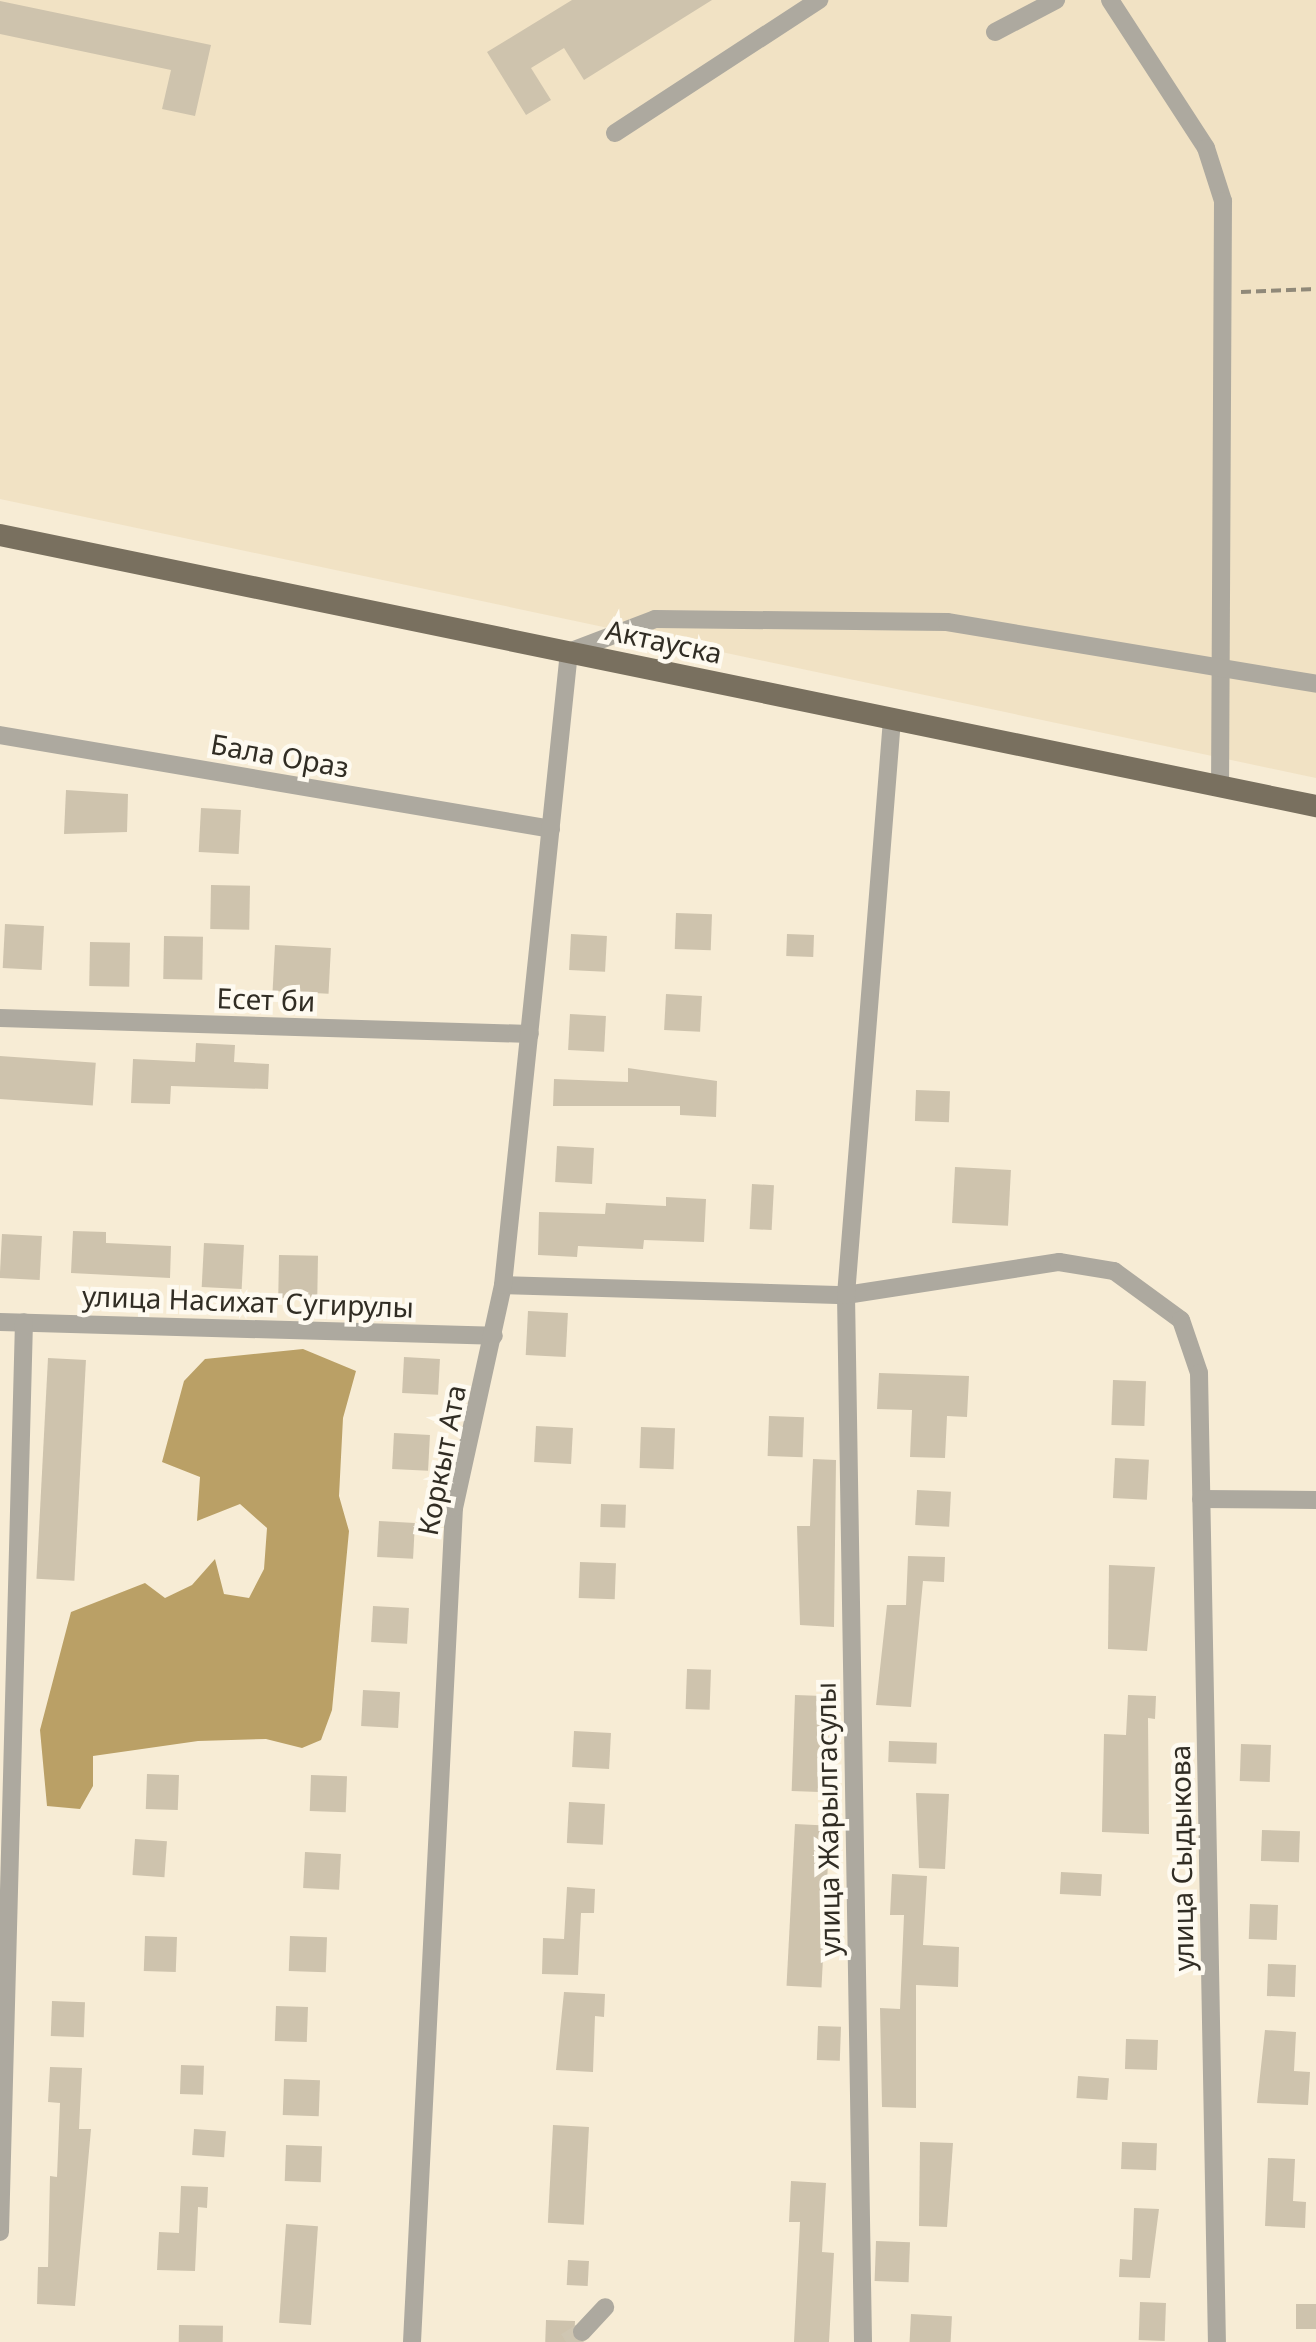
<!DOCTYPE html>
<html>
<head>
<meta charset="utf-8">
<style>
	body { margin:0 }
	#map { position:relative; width:1316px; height:2342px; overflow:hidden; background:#f7ecd5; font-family:"Noto Sans",sans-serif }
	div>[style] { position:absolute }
	.built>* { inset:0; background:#f1e2c4 }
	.water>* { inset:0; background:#baa066 }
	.building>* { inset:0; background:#cec3ad; transform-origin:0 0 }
	.minor-tunnel>* { height:18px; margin-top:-9px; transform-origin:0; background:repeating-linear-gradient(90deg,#cfc6b2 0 18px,transparent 0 27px) }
	.path>* { height:4px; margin-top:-2px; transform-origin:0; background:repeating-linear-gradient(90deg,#908979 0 10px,transparent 0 15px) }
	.minor>* { height:18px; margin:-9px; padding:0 9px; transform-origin:9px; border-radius:9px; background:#ada99f }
	.major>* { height:22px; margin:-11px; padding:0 11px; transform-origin:11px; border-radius:11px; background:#79705f }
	span { translate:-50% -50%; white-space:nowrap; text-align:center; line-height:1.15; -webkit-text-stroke:9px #fefaf0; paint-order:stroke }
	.street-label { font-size:28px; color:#312d24 }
</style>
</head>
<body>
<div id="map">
	<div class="built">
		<div style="clip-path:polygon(0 0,1316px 0,1316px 778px,0 499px)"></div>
	</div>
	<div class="water">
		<div style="clip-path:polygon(303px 1349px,356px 1371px,343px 1418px,339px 1496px,349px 1531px,332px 1710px,321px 1740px,302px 1748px,266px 1739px,198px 1741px,93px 1756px,93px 1786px,80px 1809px,47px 1806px,40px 1730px,71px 1612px,145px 1583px,165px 1598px,192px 1585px,215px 1559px,224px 1594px,249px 1598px,264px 1569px,267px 1528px,240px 1504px,197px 1521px,200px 1477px,162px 1462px,184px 1381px,205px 1359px)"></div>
	</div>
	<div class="building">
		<div style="clip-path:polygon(572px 0,712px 0,584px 80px,564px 48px,531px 68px,551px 100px,526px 115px,487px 52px)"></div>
		<div style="clip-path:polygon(0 1px,211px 45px,195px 116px,162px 109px,171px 70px,0 34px)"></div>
		<div style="clip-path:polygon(66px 790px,128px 794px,127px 832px,64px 834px)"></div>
		<div style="left:201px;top:808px;width:40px;height:44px;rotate:3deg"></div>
		<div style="left:211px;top:885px;width:39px;height:44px;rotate:1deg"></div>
		<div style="left:676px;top:913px;width:36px;height:36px;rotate:2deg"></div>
		<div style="left:5px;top:924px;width:39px;height:44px;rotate:3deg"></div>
		<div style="left:571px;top:934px;width:36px;height:36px;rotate:3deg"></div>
		<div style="left:787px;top:934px;width:27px;height:22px;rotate:2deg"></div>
		<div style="left:164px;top:936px;width:39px;height:43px;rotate:1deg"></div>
		<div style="left:90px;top:942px;width:40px;height:44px;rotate:1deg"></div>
		<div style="left:275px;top:945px;width:56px;height:46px;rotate:3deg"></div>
		<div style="left:666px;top:994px;width:36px;height:36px;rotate:3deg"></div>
		<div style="left:570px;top:1014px;width:36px;height:36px;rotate:3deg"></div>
		<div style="clip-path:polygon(196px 1043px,235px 1045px,234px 1062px,269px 1064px,268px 1089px,171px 1086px,170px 1104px,131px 1103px,133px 1059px,195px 1062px)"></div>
		<div style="left:0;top:1056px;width:96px;height:43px;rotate:4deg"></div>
		<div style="clip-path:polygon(628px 1068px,717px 1081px,716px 1117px,680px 1115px,680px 1106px,553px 1106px,554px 1079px,628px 1082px)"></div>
		<div style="left:916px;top:1090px;width:34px;height:31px;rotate:2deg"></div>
		<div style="left:557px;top:1146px;width:37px;height:36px;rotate:3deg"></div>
		<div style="left:955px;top:1167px;width:56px;height:56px;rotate:3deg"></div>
		<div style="left:752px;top:1184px;width:22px;height:45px;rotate:3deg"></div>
		<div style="clip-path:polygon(666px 1197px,706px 1199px,704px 1242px,644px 1240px,643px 1249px,578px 1246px,577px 1257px,538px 1255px,539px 1212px,605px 1214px,606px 1203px,666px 1206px)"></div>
		<div style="clip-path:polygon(73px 1231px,106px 1232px,106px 1243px,171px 1246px,170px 1278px,71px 1273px)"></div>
		<div style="left:2px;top:1234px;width:40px;height:44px;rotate:3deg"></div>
		<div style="left:204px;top:1243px;width:40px;height:44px;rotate:3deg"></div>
		<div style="left:279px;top:1255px;width:39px;height:43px;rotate:1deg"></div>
		<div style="left:528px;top:1311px;width:40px;height:44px;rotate:3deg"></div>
		<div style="left:404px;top:1357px;width:36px;height:36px;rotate:3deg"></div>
		<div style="left:48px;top:1358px;width:38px;height:221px;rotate:3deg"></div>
		<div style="clip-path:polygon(879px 1373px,969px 1376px,967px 1417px,947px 1416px,945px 1458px,910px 1457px,912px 1410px,877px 1409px)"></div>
		<div style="left:1113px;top:1380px;width:33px;height:45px;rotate:2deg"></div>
		<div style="left:769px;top:1416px;width:35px;height:40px;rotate:2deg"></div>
		<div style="left:536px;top:1426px;width:37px;height:36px;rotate:3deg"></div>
		<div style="left:641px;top:1427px;width:34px;height:41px;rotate:2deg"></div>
		<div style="left:394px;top:1433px;width:36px;height:36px;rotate:3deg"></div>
		<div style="left:1115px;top:1458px;width:34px;height:40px;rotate:3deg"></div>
		<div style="clip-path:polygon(813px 1459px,836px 1460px,834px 1627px,800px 1625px,797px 1526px,810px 1526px)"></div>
		<div style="left:917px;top:1490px;width:34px;height:35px;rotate:3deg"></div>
		<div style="left:601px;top:1504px;width:25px;height:23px;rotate:2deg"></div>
		<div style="left:379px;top:1521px;width:36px;height:36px;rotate:3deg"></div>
		<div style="clip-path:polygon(908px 1556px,945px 1557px,944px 1582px,923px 1581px,911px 1707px,876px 1705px,887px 1605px,906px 1605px)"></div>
		<div style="left:580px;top:1562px;width:36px;height:36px;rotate:2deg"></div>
		<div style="clip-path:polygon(1109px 1565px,1155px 1567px,1147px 1651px,1108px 1649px)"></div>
		<div style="left:373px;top:1606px;width:36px;height:36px;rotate:3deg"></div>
		<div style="left:687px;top:1669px;width:24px;height:40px;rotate:2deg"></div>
		<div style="left:363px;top:1690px;width:37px;height:36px;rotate:3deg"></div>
		<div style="left:795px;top:1695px;width:35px;height:96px;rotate:2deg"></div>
		<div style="clip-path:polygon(1128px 1695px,1156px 1696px,1155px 1719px,1148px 1718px,1149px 1834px,1102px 1832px,1104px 1734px,1126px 1735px)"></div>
		<div style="left:574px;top:1731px;width:37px;height:36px;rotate:3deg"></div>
		<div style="left:889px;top:1741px;width:48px;height:21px;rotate:2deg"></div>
		<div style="left:1241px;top:1744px;width:30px;height:37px;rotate:2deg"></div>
		<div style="left:147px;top:1774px;width:32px;height:35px;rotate:2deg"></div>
		<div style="left:311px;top:1775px;width:36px;height:36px;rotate:2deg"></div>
		<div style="clip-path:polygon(916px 1793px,949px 1794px,945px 1869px,919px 1868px)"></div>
		<div style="left:569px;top:1802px;width:36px;height:41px;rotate:3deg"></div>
		<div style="left:795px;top:1824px;width:35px;height:162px;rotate:3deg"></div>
		<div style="left:1262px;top:1830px;width:38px;height:31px;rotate:2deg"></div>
		<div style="left:135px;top:1839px;width:32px;height:36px;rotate:4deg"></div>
		<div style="left:305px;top:1852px;width:36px;height:36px;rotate:3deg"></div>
		<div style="left:1061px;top:1872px;width:41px;height:22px;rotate:3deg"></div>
		<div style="clip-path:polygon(892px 1874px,927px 1876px,923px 1945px,959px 1947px,958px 1987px,916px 1985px,916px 2108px,882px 2107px,880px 2008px,900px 2009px,904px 1915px,890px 1915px)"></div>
		<div style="clip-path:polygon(567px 1887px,595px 1889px,594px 1913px,581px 1913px,578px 1975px,542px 1974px,543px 1938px,564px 1939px)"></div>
		<div style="left:1250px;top:1904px;width:28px;height:35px;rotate:2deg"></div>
		<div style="left:145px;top:1936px;width:32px;height:35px;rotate:2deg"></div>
		<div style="left:290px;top:1936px;width:37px;height:35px;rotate:2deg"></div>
		<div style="left:1268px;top:1964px;width:28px;height:32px;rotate:2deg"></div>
		<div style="clip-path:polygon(564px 1992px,605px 1994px,604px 2017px,595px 2016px,593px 2072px,556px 2070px)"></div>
		<div style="left:52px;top:2001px;width:33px;height:35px;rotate:2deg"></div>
		<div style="left:276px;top:2006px;width:32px;height:35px;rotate:2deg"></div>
		<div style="left:818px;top:2026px;width:23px;height:34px;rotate:2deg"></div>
		<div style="clip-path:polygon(1265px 2030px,1296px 2032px,1294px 2071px,1310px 2072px,1308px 2105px,1257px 2103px)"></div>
		<div style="left:1126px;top:2039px;width:32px;height:30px;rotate:2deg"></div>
		<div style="left:181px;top:2065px;width:23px;height:29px;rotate:2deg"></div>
		<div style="clip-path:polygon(50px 2067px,82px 2068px,79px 2129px,91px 2129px,75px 2306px,37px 2304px,38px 2267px,48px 2267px,50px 2176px,57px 2177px,60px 2103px,48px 2102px)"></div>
		<div style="left:1078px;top:2076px;width:31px;height:22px;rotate:4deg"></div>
		<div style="left:284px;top:2079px;width:36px;height:36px;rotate:2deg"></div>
		<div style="left:553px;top:2125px;width:36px;height:98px;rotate:3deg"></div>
		<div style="left:194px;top:2129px;width:32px;height:26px;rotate:4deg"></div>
		<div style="clip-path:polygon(920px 2142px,953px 2143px,947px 2227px,919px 2226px)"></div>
		<div style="left:1122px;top:2142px;width:35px;height:27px;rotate:2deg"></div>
		<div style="left:286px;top:2145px;width:36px;height:36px;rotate:2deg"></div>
		<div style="clip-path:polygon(1268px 2158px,1295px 2159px,1293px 2201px,1306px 2202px,1305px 2228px,1265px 2226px)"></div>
		<div style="clip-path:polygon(791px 2181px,826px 2183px,822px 2252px,834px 2253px,829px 2342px,794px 2342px,800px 2222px,789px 2222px)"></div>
		<div style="clip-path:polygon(181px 2186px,208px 2187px,207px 2208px,198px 2207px,195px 2271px,157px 2270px,159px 2232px,179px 2233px)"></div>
		<div style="clip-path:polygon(1134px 2208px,1159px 2209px,1150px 2278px,1119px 2277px,1120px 2259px,1132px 2260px)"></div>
		<div style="left:286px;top:2224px;width:32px;height:99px;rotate:4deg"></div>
		<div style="left:876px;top:2241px;width:34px;height:40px;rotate:2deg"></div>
		<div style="left:568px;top:2260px;width:21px;height:25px;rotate:3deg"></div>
		<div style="left:1140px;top:2302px;width:26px;height:38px;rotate:2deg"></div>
		<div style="left:1296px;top:2304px;width:20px;height:25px"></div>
		<div style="left:911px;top:2314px;width:41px;height:28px;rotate:3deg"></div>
		<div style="left:546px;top:2320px;width:29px;height:22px;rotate:2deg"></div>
		<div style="left:179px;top:2325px;width:44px;height:17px;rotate:1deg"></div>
	</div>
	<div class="minor-tunnel">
		<div style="left:566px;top:2342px;width:19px;rotate:-32deg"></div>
	</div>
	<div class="path">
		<div style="left:1241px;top:292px;width:75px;rotate:-2.3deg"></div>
	</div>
	<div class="minor">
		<div style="left:1110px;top:0;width:176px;rotate:57deg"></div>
		<div style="left:1206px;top:148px;width:56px;rotate:72.2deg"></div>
		<div style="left:1223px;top:201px;width:585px;rotate:90.29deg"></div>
		<div style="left:995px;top:32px;width:69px;rotate:-27.7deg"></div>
		<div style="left:615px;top:133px;width:244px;rotate:-33.1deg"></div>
		<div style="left:0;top:735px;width:559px;rotate:9.68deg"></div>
		<div style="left:0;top:1018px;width:530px;rotate:1.73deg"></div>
		<div style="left:503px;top:1285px;width:343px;rotate:1.7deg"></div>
		<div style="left:846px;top:1295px;width:216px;rotate:-8.8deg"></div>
		<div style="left:1059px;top:1262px;width:56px;rotate:9.3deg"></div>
		<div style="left:1114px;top:1271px;width:83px;rotate:36.2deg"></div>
		<div style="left:1181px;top:1320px;width:56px;rotate:71.2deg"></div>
		<div style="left:1199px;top:1373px;width:969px;rotate:88.94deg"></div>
		<div style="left:0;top:1322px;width:494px;rotate:1.6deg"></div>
		<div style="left:1201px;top:1499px;width:115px;rotate:0.5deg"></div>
		<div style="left:0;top:2232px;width:910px;rotate:-88.49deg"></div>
		<div style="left:582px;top:2332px;width:34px;rotate:-47deg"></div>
		<div style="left:412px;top:2342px;width:835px;rotate:-87.12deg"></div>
		<div style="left:454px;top:1508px;width:228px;rotate:-77.6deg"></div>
		<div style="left:503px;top:1285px;width:636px;rotate:-84.05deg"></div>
		<div style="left:569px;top:652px;width:92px;rotate:-21deg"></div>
		<div style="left:655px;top:619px;width:292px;rotate:0.6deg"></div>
		<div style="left:947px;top:622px;width:374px;rotate:9.5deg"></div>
		<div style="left:863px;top:2342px;width:1047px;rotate:-90.93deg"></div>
		<div style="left:846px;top:1295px;width:578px;rotate:-85.43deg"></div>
	</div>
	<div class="major">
		<div style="left:0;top:535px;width:1344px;rotate:11.64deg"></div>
	</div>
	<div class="street-label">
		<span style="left:664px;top:641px;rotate:12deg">Актауска</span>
		<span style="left:280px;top:755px;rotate:10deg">Бала Ораз</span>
		<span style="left:266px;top:999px;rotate:2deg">Есет би</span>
		<span style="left:248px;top:1301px;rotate:2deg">улица Насихат Сугирулы</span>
		<span style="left:441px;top:1460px;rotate:-79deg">Коркыт Ата</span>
		<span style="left:827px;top:1819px;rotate:-91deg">улица Жарылгасулы</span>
		<span style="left:1181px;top:1858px;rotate:-91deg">улица Сыдыкова</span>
	</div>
</div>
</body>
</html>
